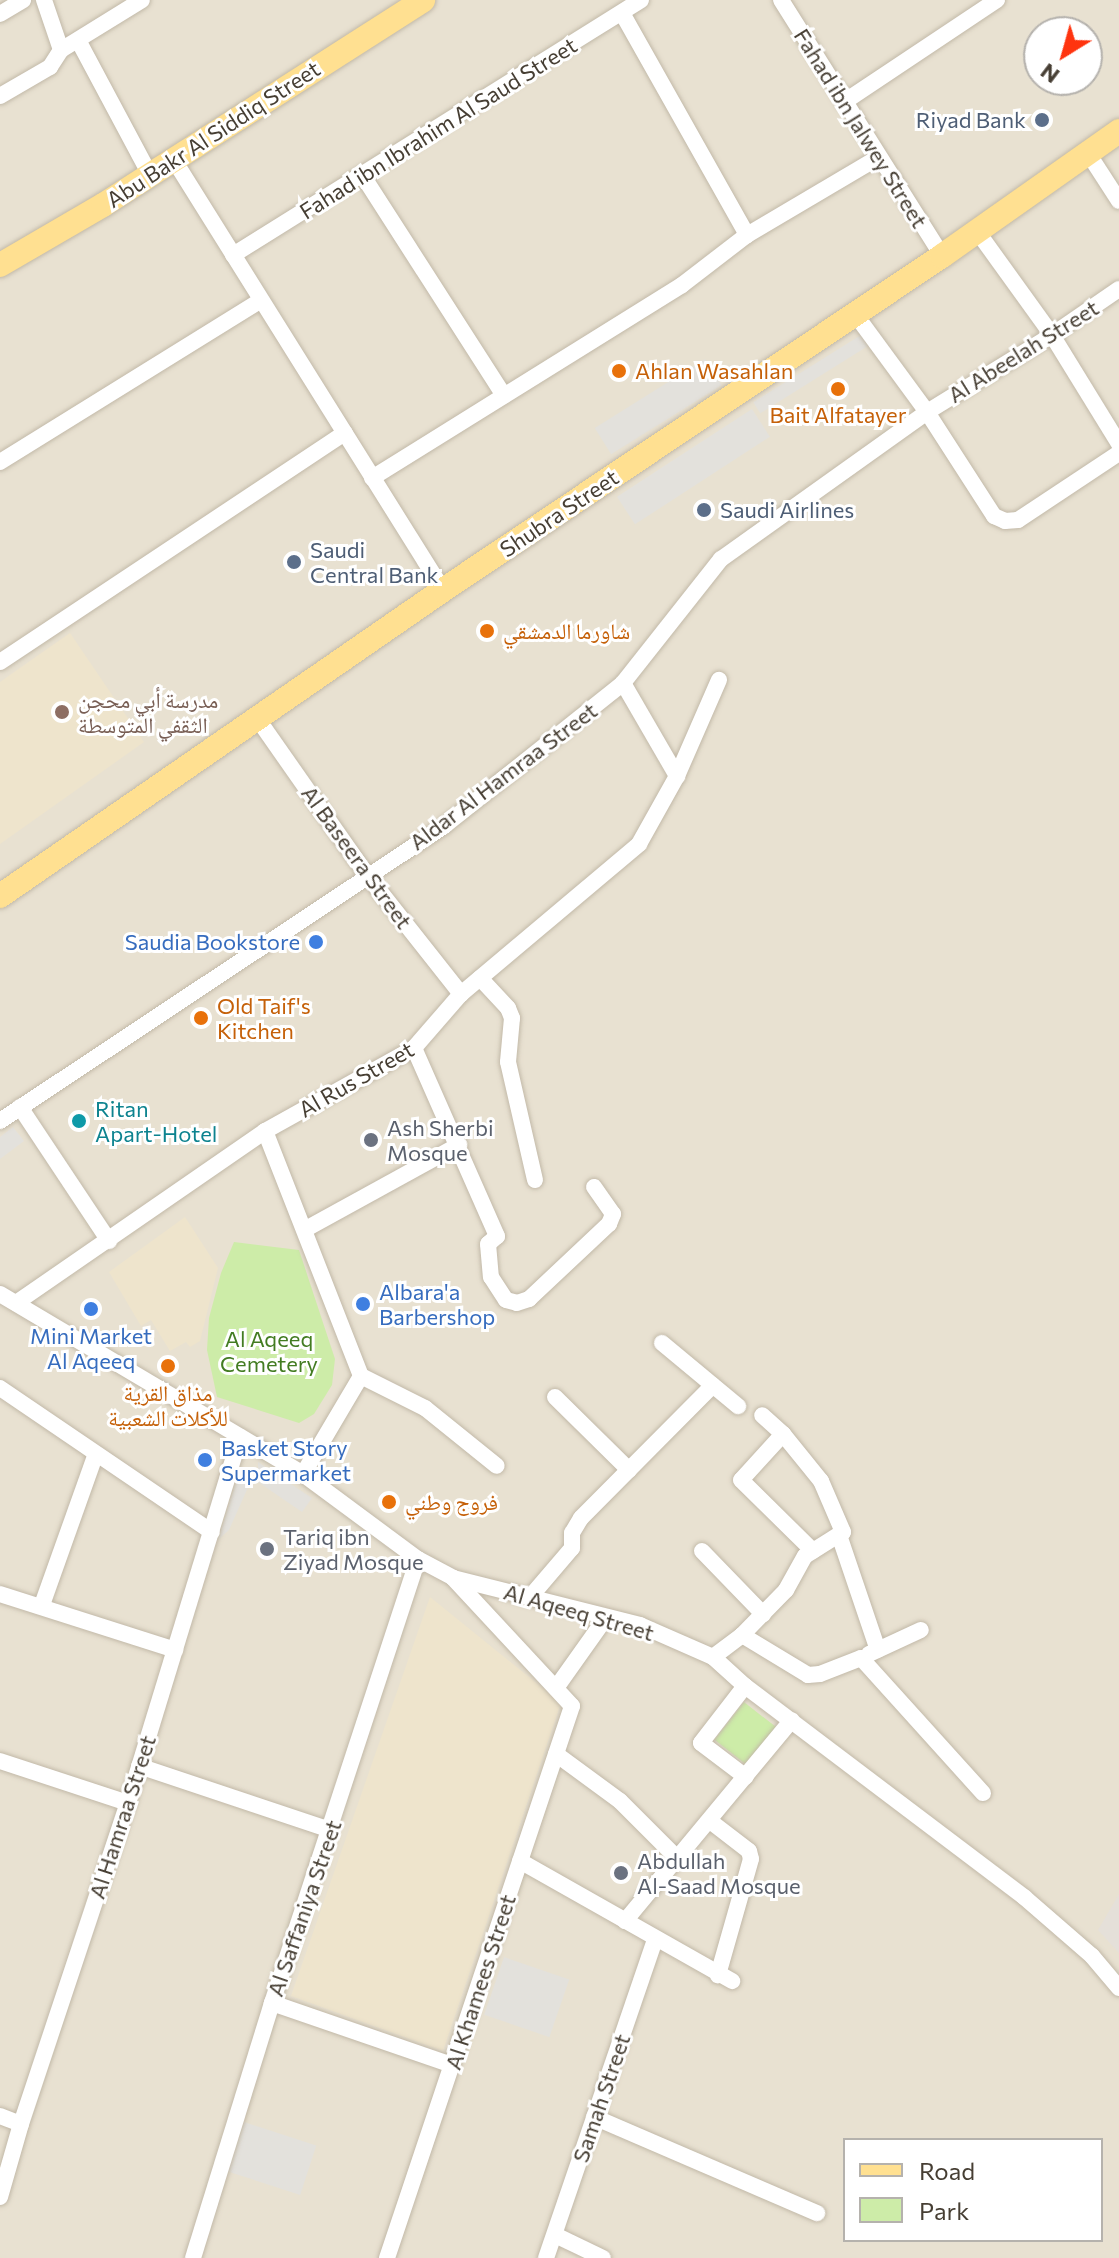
<!DOCTYPE html>
<html>
<head>
<meta charset="utf-8">
<style>
	body { margin:0 }
	#map { position:relative; width:1119px; height:2258px; overflow:hidden; background:#f3efe3; font-family:Commissioner,"Noto Naskh Arabic",sans-serif }
	div>[style] { position:absolute }
	.residential>* { inset:0; background:#e8e1d1 }
	.industrial>* { inset:0; background:#e5e0d9 }
	.education>* { inset:0; background:#eee4cc }
	.green>* { inset:0; background:#cdeca8; transform-origin:0 0 }
	.parking>* { inset:0; background:#e3e1dc; transform-origin:0 0 }
	.roads { filter:drop-shadow(0 0 2px #c2b9a8) drop-shadow(0 0 2px #c2b9a8) }
	.street>* { height:16px; margin:-8px; padding:0 8px; transform-origin:8px; border-radius:8px; background:#fff }
	.primary>* { height:24px; margin:-12px; padding:0 12px; transform-origin:12px; border-radius:12px; background:#ffe091 }
	.dots>* { width:22px; height:22px; translate:-50% -50%; box-sizing:border-box; border:4px solid #fff; border-radius:50% }
	span { translate:-50% -50%; white-space:nowrap; text-align:center; line-height:1.15; -webkit-text-stroke:6px #fff; paint-order:stroke }
	.service-label { font-size:22px; color:#4e5e75 }
	.right { translate:-100% -50%; text-align:right }
	.left { translate:0 -50%; text-align:left }
	.street-label { font-size:22px; color:#463e33 }
	.food-label { font-size:22px; color:#c56008 }
	.education-label { font-size:22px; color:#785e54 }
	.shop-label { font-size:22px; color:#366cbe }
	.culture-label { font-size:22px; color:#0d838f }
	.worship-label { font-size:22px; color:#5b616d }
	.park-label { font-size:22px; color:#437c22 }
	.legend { position:absolute; left:843px; top:2138px; width:260px; height:104px; box-sizing:border-box; background:#fff; border:2px solid #b5b2ad; margin:0; padding:10px 14px; list-style:none; font-size:24px; color:#463e33 }
	.legend li { display:flex; align-items:center; gap:16px; height:40px }
	.legend b { width:40px; border:2px solid #b5b2ad }
	.north { position:absolute; left:1023px; top:16px; width:80px; height:80px; box-sizing:border-box; background:#fff; border:2px solid #b5b2ad; border-radius:50%; rotate:217deg; font-size:22px; font-weight:700; line-height:32px; text-align:center; color:#463e33 }
	.north::after { content:''; display:block; margin:auto; width:28px; height:36px; background:#ff340f; clip-path:polygon(50% 0,100% 100%,50% 72%,0 100%) }
</style>
</head>
<body>
<div id="map">
	<div class="residential">
		<div style="clip-path:polygon(evenodd,0 0,1119px 0,1119px 2258px,0 2258px,0 0,1039px 32px,1087px 32px,1087px 80px,1039px 80px,1039px 32px,0 0,845px 2140px,1101px 2140px,1101px 2240px,845px 2240px,845px 2140px)"></div>
	</div>
	<div class="industrial">
		<div style="clip-path:polygon(1119px 1894px,1119px 1953px,1098px 1930px)"></div>
	</div>
	<div class="education">
		<div style="clip-path:polygon(70px 633px,144px 742px,0 844px,0 682px)"></div>
		<div style="clip-path:polygon(185px 1217px,218px 1268px,200px 1341px,190px 1347px,186px 1342px,170px 1351px,151px 1320px,141px 1326px,109px 1272px)"></div>
		<div style="clip-path:polygon(430px 1597px,561px 1703px,443px 2051px,291px 1996px)"></div>
	</div>
	<div class="green">
		<div style="clip-path:polygon(234px 1242px,299px 1250px,335px 1359px,332px 1385px,314px 1414px,299px 1423px,217px 1397px,207px 1350px,209px 1318px,221px 1273px)"></div>
		<div style="left:744px;top:1702px;width:42px;height:48px;rotate:38deg"></div>
	</div>
	<div class="parking">
		<div style="left:861px;top:335px;width:13px;height:127px;rotate:58deg"></div>
		<div style="left:705px;top:359px;width:31px;height:130px;rotate:58deg"></div>
		<div style="left:752px;top:409px;width:33px;height:161px;rotate:57deg"></div>
		<div style="clip-path:polygon(13px 1127px,24px 1141px,0 1159px,0 1137px)"></div>
		<div style="clip-path:polygon(258px 1462px,312px 1498px,302px 1512px,258px 1482px)"></div>
		<div style="clip-path:polygon(240px 1469px,250px 1483px,229px 1530px,218px 1540px)"></div>
		<div style="left:504px;top:1957px;width:69px;height:61px;rotate:19deg"></div>
		<div style="left:244px;top:2122px;width:76px;height:52px;rotate:18deg"></div>
	</div>
	<div class="roads">
		<div class="street">
			<div style="left:44px;top:0;width:53px;rotate:71.2deg"></div>
			<div style="left:781px;top:0;width:302px;rotate:57.8deg"></div>
			<div style="left:622px;top:13px;width:255px;rotate:60.6deg"></div>
			<div style="left:0;top:14px;width:27px;rotate:-31deg"></div>
			<div style="left:78px;top:40px;width:153px;rotate:61.9deg"></div>
			<div style="left:0;top:96px;width:58px;rotate:-30.1deg"></div>
			<div style="left:50px;top:67px;width:20px;rotate:-57deg"></div>
			<div style="left:61px;top:50px;width:95px;rotate:-31.7deg"></div>
			<div style="left:844px;top:102px;width:184px;rotate:-33.7deg"></div>
			<div style="left:1088px;top:153px;width:57px;rotate:57.1deg"></div>
			<div style="left:174px;top:160px;width:507px;rotate:57.97deg"></div>
			<div style="left:363px;top:176px;width:261px;rotate:57.3deg"></div>
			<div style="left:977px;top:231px;width:128px;rotate:54.2deg"></div>
			<div style="left:1052px;top:335px;width:128px;rotate:58.4deg"></div>
			<div style="left:233px;top:255px;width:481px;rotate:-32deg"></div>
			<div style="left:855px;top:314px;width:122px;rotate:53.7deg"></div>
			<div style="left:927px;top:412px;width:124px;rotate:57.2deg"></div>
			<div style="left:994px;top:516px;width:12px;rotate:24deg"></div>
			<div style="left:1005px;top:521px;width:13px;rotate:-4deg"></div>
			<div style="left:1018px;top:520px;width:121px;rotate:-33.6deg"></div>
			<div style="left:0;top:462px;width:307px;rotate:-31.8deg"></div>
			<div style="left:372px;top:478px;width:365px;rotate:-31.9deg"></div>
			<div style="left:682px;top:285px;width:82px;rotate:-37.6deg"></div>
			<div style="left:747px;top:235px;width:153px;rotate:-30.6deg"></div>
			<div style="left:0;top:662px;width:414px;rotate:-33.6deg"></div>
			<div style="left:623px;top:683px;width:108px;rotate:59.9deg"></div>
			<div style="left:257px;top:718px;width:192px;rotate:55deg"></div>
			<div style="left:367px;top:875px;width:152px;rotate:51.7deg"></div>
			<div style="left:480px;top:978px;width:41px;rotate:47deg"></div>
			<div style="left:508px;top:1008px;width:11px;rotate:68deg"></div>
			<div style="left:512px;top:1018px;width:44px;rotate:95.2deg"></div>
			<div style="left:508px;top:1062px;width:121px;rotate:77.1deg"></div>
			<div style="left:414px;top:1048px;width:206px;rotate:66.2deg"></div>
			<div style="left:497px;top:1236px;width:12px;rotate:138deg"></div>
			<div style="left:488px;top:1244px;width:33px;rotate:85deg"></div>
			<div style="left:491px;top:1277px;width:27px;rotate:57deg"></div>
			<div style="left:506px;top:1300px;width:11px;rotate:15deg"></div>
			<div style="left:517px;top:1303px;width:13px;rotate:-18deg"></div>
			<div style="left:529px;top:1299px;width:110px;rotate:-43.2deg"></div>
			<div style="left:609px;top:1224px;width:11px;rotate:-68deg"></div>
			<div style="left:613px;top:1214px;width:33px;rotate:-125deg"></div>
			<div style="left:20px;top:1107px;width:161px;rotate:56.4deg"></div>
			<div style="left:0;top:1121px;width:533px;rotate:-33.6deg"></div>
			<div style="left:444px;top:826px;width:229px;rotate:-38.6deg"></div>
			<div style="left:623px;top:683px;width:158px;rotate:-51.7deg"></div>
			<div style="left:721px;top:559px;width:253px;rotate:-35.5deg"></div>
			<div style="left:927px;top:412px;width:147px;rotate:-31.6deg"></div>
			<div style="left:1052px;top:335px;width:81px;rotate:-34.5deg"></div>
			<div style="left:265px;top:1131px;width:263px;rotate:68.6deg"></div>
			<div style="left:361px;top:1376px;width:114px;rotate:120.6deg"></div>
			<div style="left:306px;top:1229px;width:175px;rotate:-28.8deg"></div>
			<div style="left:0;top:1294px;width:352px;rotate:30.7deg"></div>
			<div style="left:303px;top:1474px;width:143px;rotate:36.5deg"></div>
			<div style="left:418px;top:1559px;width:40px;rotate:28deg"></div>
			<div style="left:453px;top:1578px;width:193px;rotate:14.1deg"></div>
			<div style="left:640px;top:1625px;width:80px;rotate:23.7deg"></div>
			<div style="left:713px;top:1657px;width:43px;rotate:42.2deg"></div>
			<div style="left:745px;top:1686px;width:350px;rotate:37.1deg"></div>
			<div style="left:1024px;top:1897px;width:90px;rotate:40.9deg"></div>
			<div style="left:1092px;top:1956px;width:42px;rotate:49.8deg"></div>
			<div style="left:16px;top:1303px;width:303px;rotate:-34.6deg"></div>
			<div style="left:265px;top:1131px;width:171px;rotate:-29.1deg"></div>
			<div style="left:414px;top:1048px;width:72px;rotate:-49deg"></div>
			<div style="left:461px;top:994px;width:233px;rotate:-40.1deg"></div>
			<div style="left:639px;top:844px;width:78px;rotate:-60.8deg"></div>
			<div style="left:677px;top:776px;width:105px;rotate:-66.4deg"></div>
			<div style="left:662px;top:1343px;width:99px;rotate:39.7deg"></div>
			<div style="left:361px;top:1376px;width:72px;rotate:26.6deg"></div>
			<div style="left:425px;top:1408px;width:92px;rotate:38.9deg"></div>
			<div style="left:0;top:1388px;width:256px;rotate:34.2deg"></div>
			<div style="left:555px;top:1397px;width:104px;rotate:44.6deg"></div>
			<div style="left:783px;top:1434px;width:62px;rotate:132.4deg"></div>
			<div style="left:741px;top:1480px;width:101px;rotate:44.6deg"></div>
			<div style="left:839px;top:1535px;width:121px;rotate:71.3deg"></div>
			<div style="left:702px;top:1551px;width:88px;rotate:45.9deg"></div>
			<div style="left:0;top:1594px;width:184px;rotate:17.7deg"></div>
			<div style="left:531px;top:1596px;width:63px;rotate:-49.5deg"></div>
			<div style="left:572px;top:1548px;width:15px;rotate:-90deg"></div>
			<div style="left:572px;top:1533px;width:17px;rotate:-59deg"></div>
			<div style="left:581px;top:1518px;width:187px;rotate:-45.2deg"></div>
			<div style="left:42px;top:1605px;width:158px;rotate:-70.4deg"></div>
			<div style="left:742px;top:1635px;width:77px;rotate:31.2deg"></div>
			<div style="left:808px;top:1675px;width:12px;rotate:-5deg"></div>
			<div style="left:820px;top:1674px;width:44px;rotate:-21.3deg"></div>
			<div style="left:861px;top:1658px;width:182px;rotate:47.9deg"></div>
			<div style="left:869px;top:1654px;width:57px;rotate:-24.8deg"></div>
			<div style="left:713px;top:1657px;width:36px;rotate:-37deg"></div>
			<div style="left:742px;top:1635px;width:63px;rotate:-45.6deg"></div>
			<div style="left:786px;top:1590px;width:39px;rotate:-61deg"></div>
			<div style="left:805px;top:1556px;width:45px;rotate:-32.3deg"></div>
			<div style="left:843px;top:1532px;width:56px;rotate:-113.3deg"></div>
			<div style="left:821px;top:1481px;width:60px;rotate:-129deg"></div>
			<div style="left:783px;top:1434px;width:28px;rotate:-138deg"></div>
			<div style="left:745px;top:1686px;width:72px;rotate:127.7deg"></div>
			<div style="left:701px;top:1743px;width:56px;rotate:37.1deg"></div>
			<div style="left:556px;top:1688px;width:85px;rotate:-54.6deg"></div>
			<div style="left:556px;top:1754px;width:79px;rotate:36.3deg"></div>
			<div style="left:620px;top:1801px;width:82px;rotate:45deg"></div>
			<div style="left:0;top:1761px;width:135px;rotate:18.2deg"></div>
			<div style="left:139px;top:1766px;width:201px;rotate:18.5deg"></div>
			<div style="left:710px;top:1821px;width:49px;rotate:37.6deg"></div>
			<div style="left:749px;top:1851px;width:8px;rotate:76deg"></div>
			<div style="left:751px;top:1859px;width:121px;rotate:105.9deg"></div>
			<div style="left:520px;top:1861px;width:244px;rotate:29.5deg"></div>
			<div style="left:625px;top:1921px;width:261px;rotate:-50.3deg"></div>
			<div style="left:272px;top:2003px;width:190px;rotate:19deg"></div>
			<div style="left:0;top:2116px;width:22px;rotate:21deg"></div>
			<div style="left:594px;top:2117px;width:243px;rotate:23.3deg"></div>
			<div style="left:0;top:2197px;width:76px;rotate:-74deg"></div>
			<div style="left:21px;top:2124px;width:338px;rotate:-71.6deg"></div>
			<div style="left:128px;top:1803px;width:383px;rotate:-73deg"></div>
			<div style="left:555px;top:2235px;width:53px;rotate:25.6deg"></div>
			<div style="left:193px;top:2258px;width:267px;rotate:-72.8deg"></div>
			<div style="left:272px;top:2003px;width:467px;rotate:-71.8deg"></div>
			<div style="left:387px;top:2258px;width:582px;rotate:-71.47deg"></div>
			<div style="left:572px;top:1706px;width:175px;rotate:-132.9deg"></div>
			<div style="left:546px;top:2258px;width:337px;rotate:-71.1deg"></div>
		</div>
		<div class="primary">
			<div style="left:0;top:265px;width:119px;rotate:-30.2deg"></div>
			<div style="left:103px;top:205px;width:380px;rotate:-32.6deg"></div>
			<div style="left:0;top:896px;width:538px;rotate:-34.63deg"></div>
			<div style="left:443px;top:590px;width:600px;rotate:-33.8deg"></div>
			<div style="left:942px;top:256px;width:217px;rotate:-35.2deg"></div>
		</div>
	</div>
	<div class="dots">
		<div style="left:1042px;top:120px;background:#5c6f8a"></div>
		<div style="left:619px;top:371px;background:#e8710a"></div>
		<div style="left:838px;top:389px;background:#e8710a"></div>
		<div style="left:704px;top:510px;background:#5c6f8a"></div>
		<div style="left:294px;top:562px;background:#5c6f8a"></div>
		<div style="left:487px;top:631px;background:#e8710a"></div>
		<div style="left:62px;top:712px;background:#8d6e63"></div>
		<div style="left:316px;top:942px;background:#3f7fe0"></div>
		<div style="left:201px;top:1018px;background:#e8710a"></div>
		<div style="left:79px;top:1121px;background:#0f9aa8"></div>
		<div style="left:371px;top:1140px;background:#6b7280"></div>
		<div style="left:363px;top:1304px;background:#3f7fe0"></div>
		<div style="left:91px;top:1309px;background:#3f7fe0"></div>
		<div style="left:168px;top:1366px;background:#e8710a"></div>
		<div style="left:205px;top:1460px;background:#3f7fe0"></div>
		<div style="left:389px;top:1502px;background:#e8710a"></div>
		<div style="left:267px;top:1549px;background:#6b7280"></div>
		<div style="left:621px;top:1873px;background:#6b7280"></div>
	</div>
	<div class="service-label">
		<span class="right" style="left:1026px;top:120px">Riyad Bank</span>
		<span class="left" style="left:720px;top:510px">Saudi Airlines</span>
		<span class="left" style="left:310px;top:562px">Saudi<br>Central Bank</span>
	</div>
	<div class="street-label">
		<span style="left:438px;top:128px;rotate:-32deg">Fahad ibn Ibrahim Al Saud Street</span>
		<span style="left:861px;top:128px;rotate:58deg">Fahad ibn Jalwey Street</span>
		<span style="left:213px;top:134px;rotate:-33deg">Abu Bakr Al Siddiq Street</span>
		<span style="left:1023px;top:351px;rotate:-32deg">Al Abeelah Street</span>
		<span style="left:559px;top:513px;rotate:-34deg">Shubra Street</span>
		<span style="left:503px;top:776px;rotate:-37deg">Aldar Al Hamraa Street</span>
		<span style="left:357px;top:857px;rotate:54deg">Al Baseera Street</span>
		<span style="left:356px;top:1079px;rotate:-30deg">Al Rus Street</span>
		<span style="left:579px;top:1612px;rotate:16deg">Al Aqeeq Street</span>
		<span style="left:122px;top:1817px;rotate:-72deg">Al Hamraa Street</span>
		<span style="left:304px;top:1908px;rotate:-71deg">Al Saffaniya Street</span>
		<span style="left:480px;top:1982px;rotate:-72deg">Al Khamees Street</span>
		<span style="left:601px;top:2098px;rotate:-71deg">Samah Street</span>
	</div>
	<div class="food-label">
		<span class="left" style="left:635px;top:371px">Ahlan Wasahlan</span>
		<span style="left:838px;top:415px">Bait Alfatayer</span>
		<span class="left" style="left:503px;top:631px">شاورما الدمشقي</span>
		<span class="left" style="left:217px;top:1018px">Old Taif's<br>Kitchen</span>
		<span style="left:168px;top:1405px">مذاق القرية<br>للأكلات الشعبية</span>
		<span class="left" style="left:405px;top:1502px">فروج وطني</span>
	</div>
	<div class="education-label">
		<span class="left" style="left:78px;top:712px">مدرسة أبي محجن<br>الثقفي المتوسطة</span>
	</div>
	<div class="shop-label">
		<span class="right" style="left:300px;top:942px">Saudia Bookstore</span>
		<span class="left" style="left:379px;top:1304px">Albara'a<br>Barbershop</span>
		<span style="left:91px;top:1348px">Mini Market<br>Al Aqeeq</span>
		<span class="left" style="left:221px;top:1460px">Basket Story<br>Supermarket</span>
	</div>
	<div class="culture-label">
		<span class="left" style="left:95px;top:1121px">Ritan<br>Apart-Hotel</span>
	</div>
	<div class="worship-label">
		<span class="left" style="left:387px;top:1140px">Ash Sherbi<br>Mosque</span>
		<span class="left" style="left:283px;top:1549px">Tariq ibn<br>Ziyad Mosque</span>
		<span class="left" style="left:637px;top:1873px">Abdullah<br>Al-Saad Mosque</span>
	</div>
	<div class="park-label">
		<span style="left:269px;top:1351px">Al Aqeeq<br>Cemetery</span>
	</div>
	<ul class="legend">
	<li><b style="height:10px;background:#ffe091"></b>Road</li>
	<li><b style="height:22px;background:#cdeca8"></b>Park</li>
	</ul>
	<div class="north">N</div>
</div>
</body>
</html>
